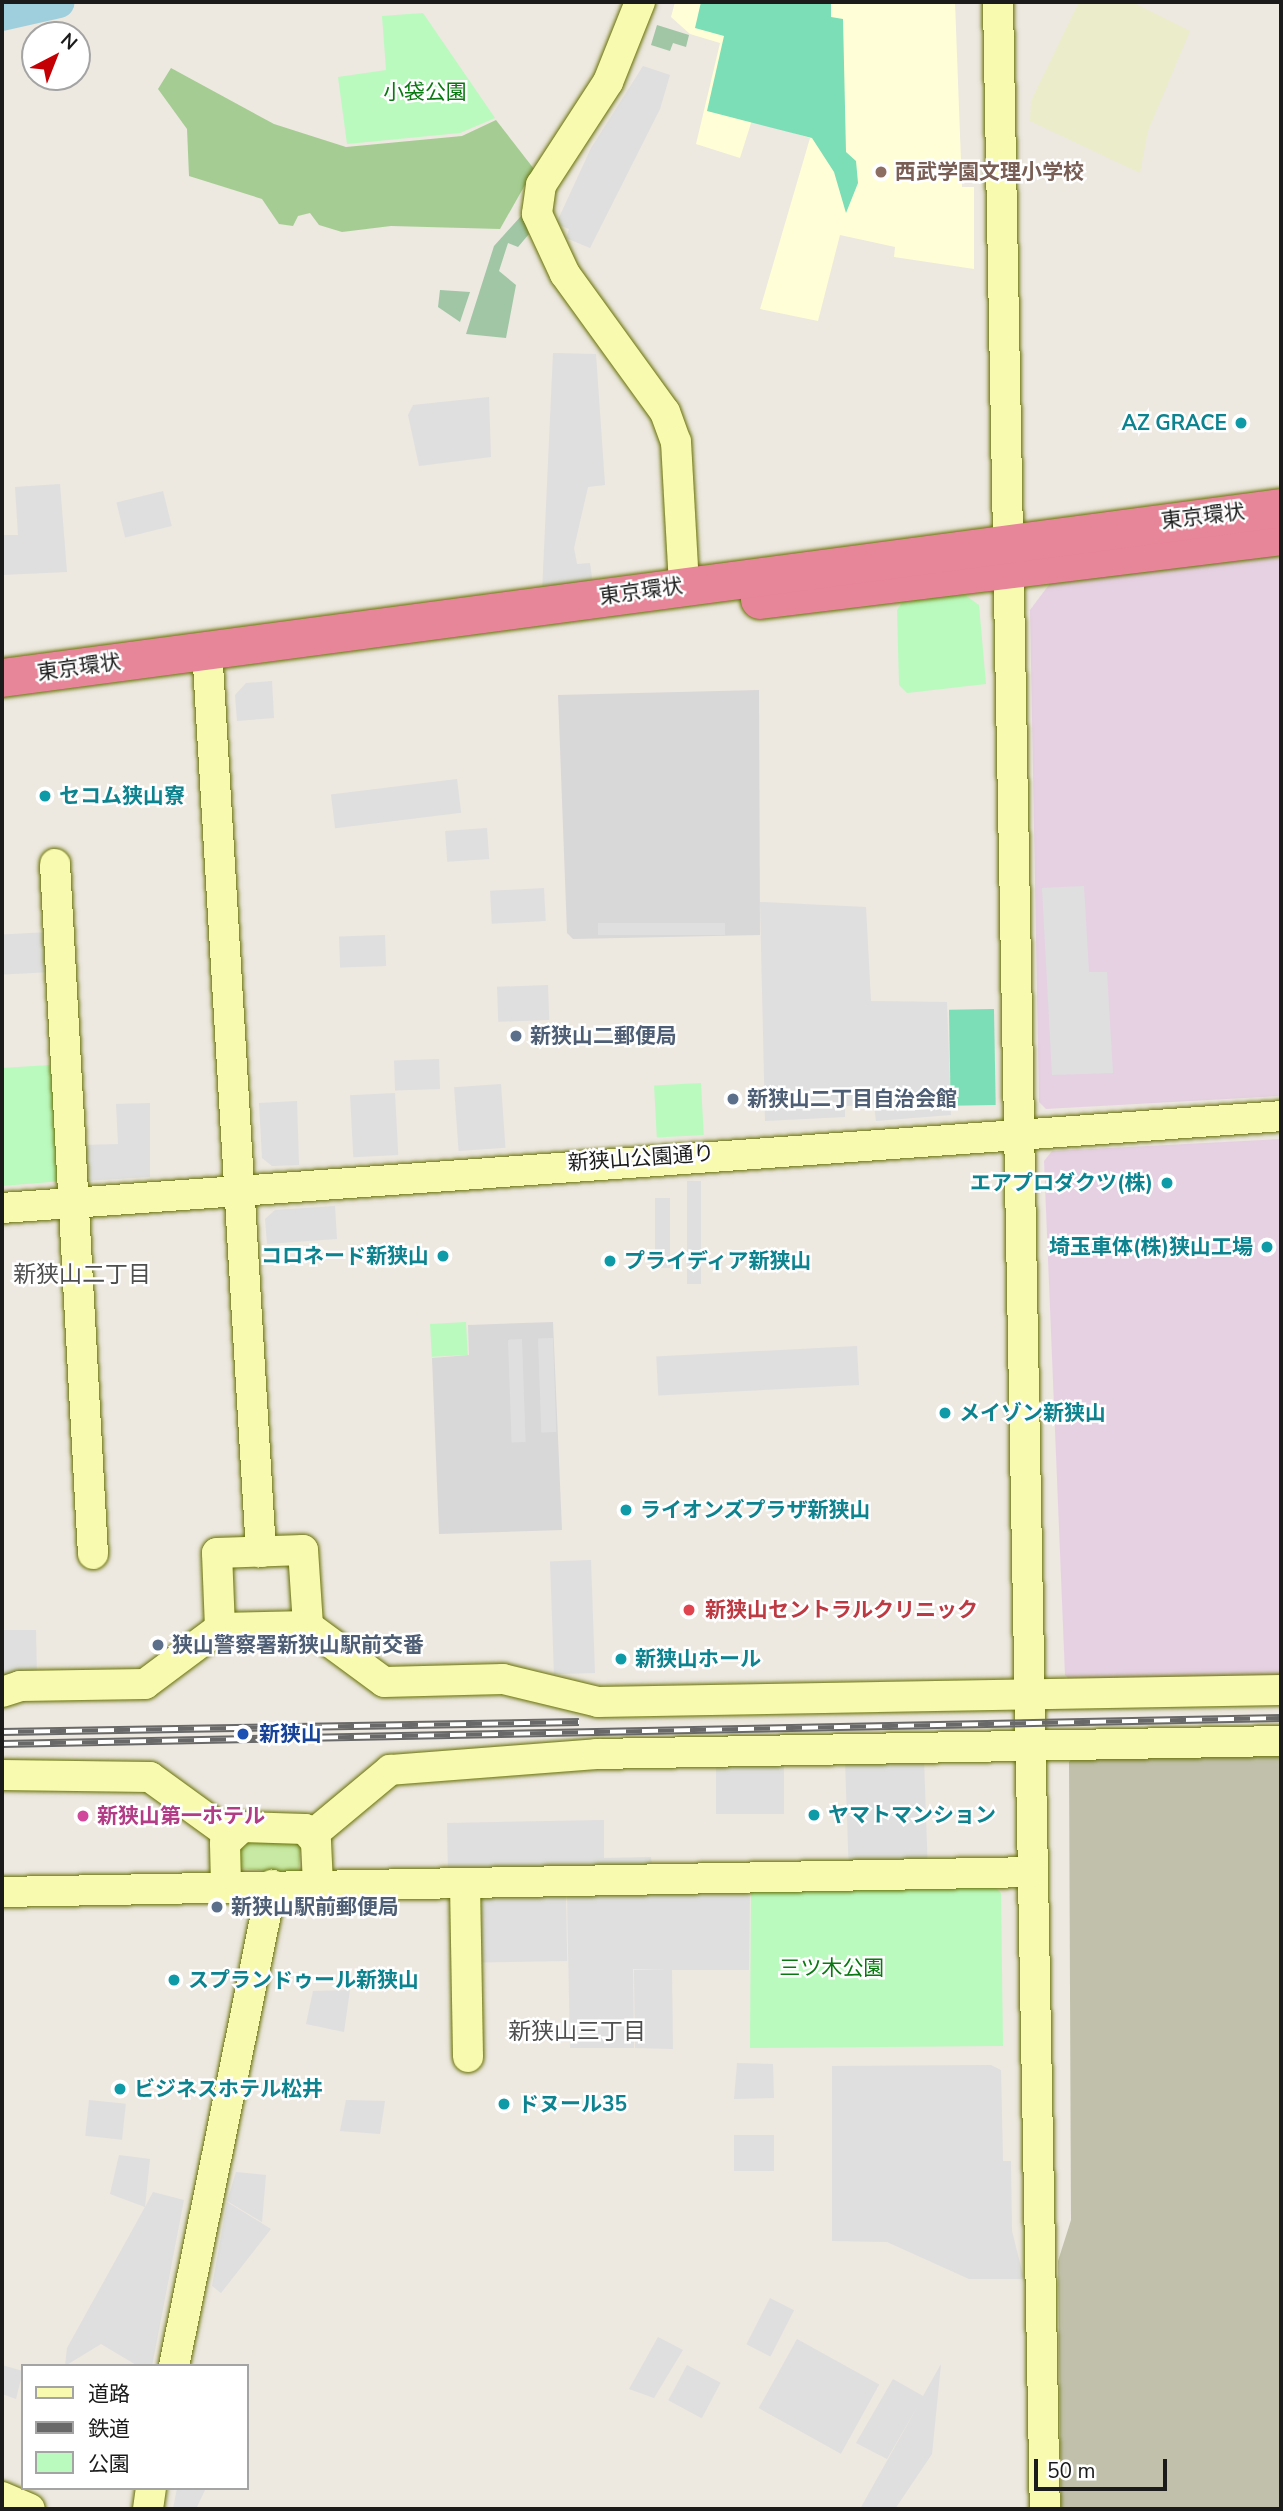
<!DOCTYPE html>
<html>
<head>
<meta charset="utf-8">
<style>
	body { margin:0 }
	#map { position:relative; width:1283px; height:2511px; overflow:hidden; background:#ede8e0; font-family:"Nunito Sans","Noto Sans JP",sans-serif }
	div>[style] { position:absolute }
	.residential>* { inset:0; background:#d9d8d8 }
	.industrial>* { inset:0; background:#e6d1e3 }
	.education>* { inset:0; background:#fffed6 }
	.construction>* { inset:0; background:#c1c1ab }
	.farmland>* { inset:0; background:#ebedca }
	.grass>* { inset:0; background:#c7e9a3 }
	.forest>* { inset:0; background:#a5cd93 }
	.cemetery>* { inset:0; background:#a0c6a5 }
	.park>* { inset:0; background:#bafabe; transform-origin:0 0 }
	.pitch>* { inset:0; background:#7bdeb6; transform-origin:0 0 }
	.parking>* { inset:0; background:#dfdfdf; transform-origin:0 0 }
	.river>* { height:32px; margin:-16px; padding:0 16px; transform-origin:16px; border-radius:16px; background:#9fcfdc }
	.roads { filter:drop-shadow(0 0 2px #677003) drop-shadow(0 0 2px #677003) }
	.secondary>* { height:30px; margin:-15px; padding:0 15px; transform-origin:15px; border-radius:15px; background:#f8fab0 }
	.highway>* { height:38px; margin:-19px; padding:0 19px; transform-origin:19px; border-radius:19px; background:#e78599 }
	.rail>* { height:8px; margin-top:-4px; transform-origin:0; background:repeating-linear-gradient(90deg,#fff 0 16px,#696969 0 32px); box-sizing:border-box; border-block:2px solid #696969 }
	.dots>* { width:19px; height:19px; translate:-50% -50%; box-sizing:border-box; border:4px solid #fff; border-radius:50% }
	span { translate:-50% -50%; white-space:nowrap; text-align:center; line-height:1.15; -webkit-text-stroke:5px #fff; paint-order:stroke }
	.park-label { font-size:21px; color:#097810 }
	.education-label { font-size:21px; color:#785e54; font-weight:700 }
	.left { translate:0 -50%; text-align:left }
	.culture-label { font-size:21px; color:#0d838f; font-weight:700 }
	.right { translate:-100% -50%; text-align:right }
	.street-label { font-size:21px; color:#1b1b1b }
	.service-label { font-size:21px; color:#4e5e75; font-weight:700 }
	.health-label { font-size:21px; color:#be3a42; font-weight:700 }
	.transit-label { font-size:21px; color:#164399; font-weight:700 }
	.hotel-label { font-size:21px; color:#b23c85; font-weight:700 }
	.neighbourhood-label { font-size:23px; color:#4e4e4e }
	.frame { position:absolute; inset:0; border:4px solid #1b1b1b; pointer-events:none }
	.legend { position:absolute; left:21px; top:2364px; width:228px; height:126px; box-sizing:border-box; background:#fff; border:2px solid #a4a4a4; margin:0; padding:9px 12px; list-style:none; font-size:21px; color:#1b1b1b }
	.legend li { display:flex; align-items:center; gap:14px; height:35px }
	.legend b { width:35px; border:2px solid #a4a4a4 }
	.north { position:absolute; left:21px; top:21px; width:70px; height:70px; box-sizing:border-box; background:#fff; border:2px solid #a4a4a4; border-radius:50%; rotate:42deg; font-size:19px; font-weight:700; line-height:28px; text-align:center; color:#1b1b1b }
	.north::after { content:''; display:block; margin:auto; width:24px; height:32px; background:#c50004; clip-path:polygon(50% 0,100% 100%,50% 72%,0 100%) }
	.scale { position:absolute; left:1034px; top:2459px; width:133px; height:32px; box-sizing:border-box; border:4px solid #1b1b1b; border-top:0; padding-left:9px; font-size:21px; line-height:24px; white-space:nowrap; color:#1b1b1b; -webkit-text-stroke:5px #fff; paint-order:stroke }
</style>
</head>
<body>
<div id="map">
	<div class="residential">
		<div style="clip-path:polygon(759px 690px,760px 935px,573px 939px,567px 933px,558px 695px)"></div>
		<div style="clip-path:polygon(553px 1322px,562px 1530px,439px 1534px,432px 1358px,469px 1355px,468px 1325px)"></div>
	</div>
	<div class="industrial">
		<div style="clip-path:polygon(1281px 551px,1281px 1096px,1046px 1109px,1039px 1102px,1030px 610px,1051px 582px)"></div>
		<div style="clip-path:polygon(1281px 1139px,1281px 1677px,1070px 1680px,1065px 1675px,1044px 1161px,1052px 1151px)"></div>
	</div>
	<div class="education">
		<div style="clip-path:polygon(675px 2px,955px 2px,962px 187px,974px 187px,974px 269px,894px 257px,895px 247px,840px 235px,818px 321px,760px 309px,810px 138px,752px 120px,740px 158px,696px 144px,720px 43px,690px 34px,671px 17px)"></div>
	</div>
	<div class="construction">
		<div style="clip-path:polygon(1281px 1750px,1281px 2509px,1061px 2509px,1058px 2261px,1071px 2220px,1069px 1762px,1076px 1754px)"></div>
	</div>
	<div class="farmland">
		<div style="clip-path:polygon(1079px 2px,1132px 2px,1190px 31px,1148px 131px,1140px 173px,1030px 121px,1031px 101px)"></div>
	</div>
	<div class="grass">
		<div style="clip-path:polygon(292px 1839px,301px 1844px,298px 1874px,238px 1868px,236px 1853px,244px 1842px)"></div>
	</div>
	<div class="forest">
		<div style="clip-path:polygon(171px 68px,274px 124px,346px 147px,462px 136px,496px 120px,534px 169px,500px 229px,391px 226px,342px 232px,319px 225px,310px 213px,298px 216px,293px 226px,279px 224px,262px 199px,189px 176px,187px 129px,158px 89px)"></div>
	</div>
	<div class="cemetery">
		<div style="clip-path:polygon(657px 25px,689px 35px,686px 47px,673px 43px,670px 51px,651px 45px)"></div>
		<div style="clip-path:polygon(522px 215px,529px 234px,518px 247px,508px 243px,499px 271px,516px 285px,506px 338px,466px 334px,494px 246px)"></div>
		<div style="clip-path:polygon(440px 290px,470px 292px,460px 322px,438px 307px)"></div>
	</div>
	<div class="park">
		<div style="clip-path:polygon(423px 13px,495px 118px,460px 133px,347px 144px,338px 77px,386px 70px,382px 16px)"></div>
		<div style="clip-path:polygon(962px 593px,979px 605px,986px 684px,907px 693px,899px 685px,897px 610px,905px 598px)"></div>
		<div style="clip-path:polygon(50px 1065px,63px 1181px,2px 1186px,2px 1068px)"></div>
		<div style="left:701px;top:1083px;width:52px;height:47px;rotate:87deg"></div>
		<div style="left:466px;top:1322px;width:33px;height:36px;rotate:87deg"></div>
		<div style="clip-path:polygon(993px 1885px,1001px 1893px,1003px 2046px,750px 2048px,751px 1889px)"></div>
	</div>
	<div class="pitch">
		<div style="clip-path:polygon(701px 2px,831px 2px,831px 17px,843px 19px,846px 152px,856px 161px,858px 183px,846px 213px,834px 172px,812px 138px,707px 111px,724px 36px,695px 28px)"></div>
		<div style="left:994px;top:1009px;width:96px;height:45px;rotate:89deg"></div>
	</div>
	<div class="parking">
		<div style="clip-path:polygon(643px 66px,670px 75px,660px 109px,590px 248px,566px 238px,569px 229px,556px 224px,591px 148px)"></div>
		<div style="clip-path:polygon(553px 353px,596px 354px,605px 485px,588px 487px,574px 548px,577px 564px,590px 563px,593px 584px,542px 593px)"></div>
		<div style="clip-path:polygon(489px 397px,491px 457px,419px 466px,408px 415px,413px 405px)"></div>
		<div style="clip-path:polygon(60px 484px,67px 572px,2px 575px,2px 535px,18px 535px,15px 487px)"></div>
		<div style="left:163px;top:491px;width:36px;height:48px;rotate:76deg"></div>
		<div style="clip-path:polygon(272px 681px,274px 718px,237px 721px,235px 695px,246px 683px)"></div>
		<div style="left:457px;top:779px;width:34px;height:127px;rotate:83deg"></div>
		<div style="left:487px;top:828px;width:31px;height:42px;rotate:86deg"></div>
		<div style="clip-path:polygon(1084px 886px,1089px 972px,1107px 972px,1113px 1073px,1052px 1075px,1042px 888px)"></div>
		<div style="left:544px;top:888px;width:33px;height:54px;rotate:87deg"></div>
		<div style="clip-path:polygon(760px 902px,866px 907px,871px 1001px,947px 1002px,951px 1115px,876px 1121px,874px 1105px,845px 1106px,845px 1117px,765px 1121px)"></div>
		<div style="left:725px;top:923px;width:12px;height:127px;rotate:90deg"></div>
		<div style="left:49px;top:932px;width:40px;height:47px;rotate:87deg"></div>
		<div style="left:385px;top:935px;width:31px;height:46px;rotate:88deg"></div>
		<div style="left:548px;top:985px;width:35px;height:51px;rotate:88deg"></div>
		<div style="left:439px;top:1059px;width:30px;height:45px;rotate:88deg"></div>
		<div style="left:501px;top:1084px;width:64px;height:47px;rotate:86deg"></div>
		<div style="left:395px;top:1093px;width:62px;height:45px;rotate:87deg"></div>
		<div style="clip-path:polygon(297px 1101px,299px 1165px,272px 1166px,262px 1158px,259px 1103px)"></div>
		<div style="clip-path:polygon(150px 1103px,150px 1177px,85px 1181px,84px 1145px,118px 1144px,116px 1104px)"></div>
		<div style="left:687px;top:1181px;width:14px;height:103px"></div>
		<div style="left:655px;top:1198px;width:15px;height:70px"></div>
		<div style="clip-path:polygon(335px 1206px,337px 1239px,267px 1244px,265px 1219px,275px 1210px)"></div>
		<div style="left:553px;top:1338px;width:94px;height:15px;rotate:88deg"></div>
		<div style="left:522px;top:1339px;width:103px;height:14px;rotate:88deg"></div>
		<div style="left:857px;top:1346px;width:39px;height:201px;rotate:87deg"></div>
		<div style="left:591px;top:1560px;width:113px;height:41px;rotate:88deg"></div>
		<div style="clip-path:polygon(3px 1630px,36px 1630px,37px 1677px,2px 1682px)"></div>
		<div style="left:924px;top:1759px;width:103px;height:79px;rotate:88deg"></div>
		<div style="left:784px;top:1761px;width:53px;height:68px;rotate:90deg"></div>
		<div style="clip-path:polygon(604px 1820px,604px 1858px,651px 1857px,652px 1865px,448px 1874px,447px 1823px)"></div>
		<div style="clip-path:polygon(750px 1889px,749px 1970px,672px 1970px,673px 2049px,635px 2048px,634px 1970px,668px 1970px,633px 1969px,634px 2048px,570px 2048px,567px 1893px)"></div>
		<div style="left:566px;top:1893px;width:68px;height:85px;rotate:89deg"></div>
		<div style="clip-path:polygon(350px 1990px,344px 2032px,306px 2024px,313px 1991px)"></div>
		<div style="clip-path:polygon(737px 2063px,773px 2064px,774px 2098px,734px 2099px)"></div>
		<div style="clip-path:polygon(991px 2065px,1001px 2070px,1003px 2161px,1011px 2161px,1012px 2231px,1024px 2279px,969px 2279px,887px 2242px,832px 2241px,832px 2066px)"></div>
		<div style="left:89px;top:2100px;width:37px;height:36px;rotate:6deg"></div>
		<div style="clip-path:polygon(346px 2100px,385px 2101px,380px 2134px,340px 2131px)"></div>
		<div style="left:734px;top:2135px;width:40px;height:36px"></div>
		<div style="clip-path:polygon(119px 2155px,150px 2159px,145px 2207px,153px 2192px,184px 2200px,152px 2366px,138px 2366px,101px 2344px,65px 2366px,67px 2348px,145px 2207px,110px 2194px)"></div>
		<div style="clip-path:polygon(236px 2172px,266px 2175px,262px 2222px,227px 2201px)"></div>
		<div style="clip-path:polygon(227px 2202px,271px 2229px,221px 2293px,212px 2286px)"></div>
		<div style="left:770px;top:2298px;width:27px;height:52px;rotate:27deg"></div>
		<div style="clip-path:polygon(658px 2337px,683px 2350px,654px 2398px,629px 2389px)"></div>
		<div style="left:797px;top:2339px;width:94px;height:79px;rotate:29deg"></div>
		<div style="clip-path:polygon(941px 2364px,932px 2454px,895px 2509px,860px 2509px,920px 2402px,887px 2459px,856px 2443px,893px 2379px,923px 2396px)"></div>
		<div style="clip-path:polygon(2px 2365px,23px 2371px,16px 2399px,2px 2394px)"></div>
		<div style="left:687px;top:2365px;width:38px;height:40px;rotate:28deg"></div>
		<div style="clip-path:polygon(177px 2488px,206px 2488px,196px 2509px,173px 2509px)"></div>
	</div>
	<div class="river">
		<div style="left:2px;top:15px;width:58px;rotate:-12.8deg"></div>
	</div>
	<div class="roads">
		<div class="secondary">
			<div style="left:640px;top:2px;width:86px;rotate:111.8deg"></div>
			<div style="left:608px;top:82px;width:123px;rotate:123deg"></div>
			<div style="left:541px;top:185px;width:29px;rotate:98deg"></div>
			<div style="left:537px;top:214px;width:66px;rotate:65deg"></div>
			<div style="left:565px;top:274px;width:170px;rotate:54.1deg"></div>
			<div style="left:665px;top:412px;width:32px;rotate:70deg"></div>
			<div style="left:676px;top:442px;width:143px;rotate:86.8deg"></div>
			<div style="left:998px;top:2px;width:2507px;rotate:88.93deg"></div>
			<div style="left:207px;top:648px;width:906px;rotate:86.58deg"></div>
			<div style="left:55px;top:864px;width:691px;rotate:86.85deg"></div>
			<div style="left:2px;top:1208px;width:1282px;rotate:-4.11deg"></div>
			<div style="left:303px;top:1550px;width:76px;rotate:86.2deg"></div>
			<div style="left:308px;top:1626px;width:88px;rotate:178.7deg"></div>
			<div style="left:220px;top:1628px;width:75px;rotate:-92.3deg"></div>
			<div style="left:217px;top:1553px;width:86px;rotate:-2deg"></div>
			<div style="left:308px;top:1626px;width:94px;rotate:36.4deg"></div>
			<div style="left:384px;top:1682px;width:119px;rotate:-1.4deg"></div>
			<div style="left:503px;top:1679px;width:98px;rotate:13.6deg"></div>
			<div style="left:598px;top:1702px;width:683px;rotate:-1.01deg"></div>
			<div style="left:2px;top:1692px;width:19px;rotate:-18deg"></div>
			<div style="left:20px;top:1686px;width:125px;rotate:-0.9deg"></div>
			<div style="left:145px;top:1684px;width:94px;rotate:-36.7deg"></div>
			<div style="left:2px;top:1775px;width:148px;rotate:0.8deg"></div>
			<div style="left:150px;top:1777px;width:99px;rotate:35.9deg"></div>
			<div style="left:312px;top:1835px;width:102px;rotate:-39.8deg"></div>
			<div style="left:390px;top:1770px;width:208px;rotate:-4.4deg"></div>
			<div style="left:597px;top:1754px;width:684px;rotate:-1.09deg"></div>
			<div style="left:465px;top:1884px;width:173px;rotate:89deg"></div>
			<div style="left:226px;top:1885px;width:42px;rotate:-91.4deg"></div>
			<div style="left:225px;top:1843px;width:23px;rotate:-43deg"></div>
			<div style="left:242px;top:1827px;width:63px;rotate:1.8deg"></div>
			<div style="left:305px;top:1829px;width:17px;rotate:50deg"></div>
			<div style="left:316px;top:1842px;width:42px;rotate:87.3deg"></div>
			<div style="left:2px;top:1892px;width:1029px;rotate:-1.11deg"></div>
			<div style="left:174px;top:2366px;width:491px;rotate:-78.5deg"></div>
			<div style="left:2px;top:2497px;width:30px;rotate:23deg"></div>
			<div style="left:148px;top:2509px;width:21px;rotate:-82deg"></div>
		</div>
		<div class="highway">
			<div style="left:760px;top:600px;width:525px;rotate:-7deg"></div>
			<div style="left:2px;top:678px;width:1290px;rotate:-7.57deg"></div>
		</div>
	</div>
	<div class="rail">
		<div style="left:2px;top:1732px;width:577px;rotate:-0.99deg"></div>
		<div style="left:2px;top:1744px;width:1279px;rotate:-1.16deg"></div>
	</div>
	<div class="dots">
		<div style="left:881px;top:172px;background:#8d6e63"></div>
		<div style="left:1241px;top:423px;background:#0f9aa8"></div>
		<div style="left:45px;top:796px;background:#0f9aa8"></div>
		<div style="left:516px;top:1036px;background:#5c6f8a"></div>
		<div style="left:733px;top:1099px;background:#5c6f8a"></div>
		<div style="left:1167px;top:1183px;background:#0f9aa8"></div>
		<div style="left:1267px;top:1247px;background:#0f9aa8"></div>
		<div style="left:443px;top:1256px;background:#0f9aa8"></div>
		<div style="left:610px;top:1261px;background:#0f9aa8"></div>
		<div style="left:945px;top:1413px;background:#0f9aa8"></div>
		<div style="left:626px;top:1510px;background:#0f9aa8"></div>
		<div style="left:689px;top:1610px;background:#e0444e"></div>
		<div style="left:158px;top:1645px;background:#5c6f8a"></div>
		<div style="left:621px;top:1659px;background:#0f9aa8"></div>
		<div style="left:243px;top:1734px;background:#1a4fb4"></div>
		<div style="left:814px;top:1815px;background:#0f9aa8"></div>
		<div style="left:83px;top:1816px;background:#d1479c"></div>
		<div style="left:217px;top:1907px;background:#5c6f8a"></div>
		<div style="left:174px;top:1980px;background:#0f9aa8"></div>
		<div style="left:120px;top:2089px;background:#0f9aa8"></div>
		<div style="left:504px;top:2104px;background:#0f9aa8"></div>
	</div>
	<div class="park-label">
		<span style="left:425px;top:92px">小袋公園</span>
		<span style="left:832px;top:1968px">三ツ木公園</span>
	</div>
	<div class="education-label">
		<span class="left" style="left:895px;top:172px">西武学園文理小学校</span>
	</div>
	<div class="culture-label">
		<span class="right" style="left:1227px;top:423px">AZ GRACE</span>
		<span class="left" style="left:59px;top:796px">セコム狭山寮</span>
		<span class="right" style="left:1153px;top:1183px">エアプロダクツ(株)</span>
		<span class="right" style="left:1253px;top:1247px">埼玉車体(株)狭山工場</span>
		<span class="right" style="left:429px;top:1256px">コロネード新狭山</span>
		<span class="left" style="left:624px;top:1261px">プライディア新狭山</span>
		<span class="left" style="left:959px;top:1413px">メイゾン新狭山</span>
		<span class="left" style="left:640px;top:1510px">ライオンズプラザ新狭山</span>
		<span class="left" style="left:635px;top:1659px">新狭山ホール</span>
		<span class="left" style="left:828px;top:1815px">ヤマトマンション</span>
		<span class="left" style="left:188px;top:1980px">スプランドゥール新狭山</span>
		<span class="left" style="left:134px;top:2089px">ビジネスホテル松井</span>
		<span class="left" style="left:518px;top:2104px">ドヌール35</span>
	</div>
	<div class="street-label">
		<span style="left:1203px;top:516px;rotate:-7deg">東京環状</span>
		<span style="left:641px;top:591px;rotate:-8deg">東京環状</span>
		<span style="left:79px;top:667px;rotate:-8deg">東京環状</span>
		<span style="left:641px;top:1158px;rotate:-4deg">新狭山公園通り</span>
	</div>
	<div class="service-label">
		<span class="left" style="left:530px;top:1036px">新狭山二郵便局</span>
		<span class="left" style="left:747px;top:1099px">新狭山二丁目自治会館</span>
		<span class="left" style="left:172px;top:1645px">狭山警察署新狭山駅前交番</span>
		<span class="left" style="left:231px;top:1907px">新狭山駅前郵便局</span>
	</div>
	<div class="health-label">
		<span class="left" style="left:705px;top:1610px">新狭山セントラルクリニック</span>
	</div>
	<div class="transit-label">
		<span class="left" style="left:259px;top:1734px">新狭山</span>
	</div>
	<div class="hotel-label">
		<span class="left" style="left:97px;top:1816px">新狭山第一ホテル</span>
	</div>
	<div class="neighbourhood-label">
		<span style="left:82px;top:1275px">新狭山二丁目</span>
		<span style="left:577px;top:2032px">新狭山三丁目</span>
	</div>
	<div class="frame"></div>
	<ul class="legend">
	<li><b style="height:9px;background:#f8fab0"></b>道路</li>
	<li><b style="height:9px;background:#696969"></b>鉄道</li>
	<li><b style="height:19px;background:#bafabe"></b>公園</li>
	</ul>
	<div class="north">N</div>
	<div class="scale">50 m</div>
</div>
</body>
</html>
